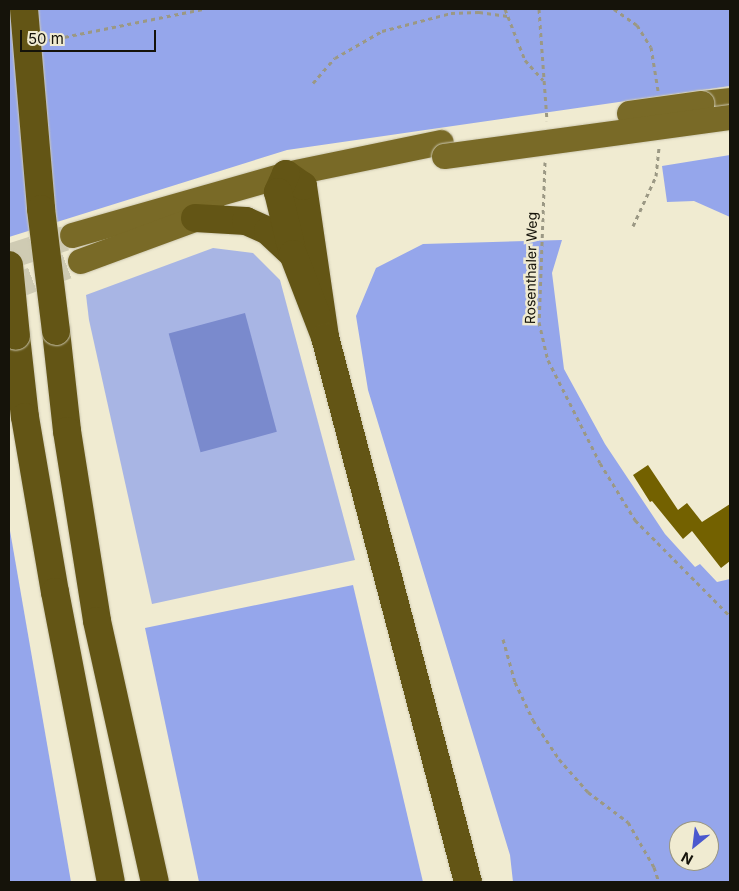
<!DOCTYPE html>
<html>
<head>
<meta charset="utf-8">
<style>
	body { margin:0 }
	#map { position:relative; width:739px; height:891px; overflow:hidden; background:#f0ebd1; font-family:Inter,sans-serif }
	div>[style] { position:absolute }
	.green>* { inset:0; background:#a8b5e4 }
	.forest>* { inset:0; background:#95a6eb }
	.water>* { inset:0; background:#7a8acd; transform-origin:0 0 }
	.building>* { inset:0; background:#736100 }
	.primary-tunnel>* { height:25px; margin-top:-12.5px; transform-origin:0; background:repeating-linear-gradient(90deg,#cfcbb3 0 25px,transparent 0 37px) }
	.path>* { height:3px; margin-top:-1.5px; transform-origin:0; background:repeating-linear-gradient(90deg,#9b9884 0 4px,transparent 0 8px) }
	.roads { filter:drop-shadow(0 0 1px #cdc8b1) drop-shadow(0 0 1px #cdc8b1) }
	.primary>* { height:25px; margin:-12.5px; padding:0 12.5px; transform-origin:12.5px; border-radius:12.5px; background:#796a27 }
	.motorway>* { height:28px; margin:-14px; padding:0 14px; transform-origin:14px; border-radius:14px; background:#635515 }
	.bridges { filter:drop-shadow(0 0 1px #cdc8b1) drop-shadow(0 0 1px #cdc8b1) }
	.primary-bridge>* { height:25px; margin:-12.5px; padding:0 12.5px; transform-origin:12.5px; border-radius:12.5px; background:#796a27 }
	.motorway-bridge>* { height:28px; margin:-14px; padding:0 14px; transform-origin:14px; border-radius:14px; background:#635515 }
	span { translate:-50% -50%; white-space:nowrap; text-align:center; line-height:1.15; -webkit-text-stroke:5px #f0ebd1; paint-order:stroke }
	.street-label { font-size:14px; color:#15130a }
	.frame { position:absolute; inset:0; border:10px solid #15130a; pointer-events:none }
	.north { position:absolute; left:669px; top:821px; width:50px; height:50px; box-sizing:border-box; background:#f0ebd1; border:1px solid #989581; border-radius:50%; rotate:209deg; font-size:14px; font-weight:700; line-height:20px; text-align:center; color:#15130a }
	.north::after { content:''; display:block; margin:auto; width:18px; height:22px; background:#4b59ce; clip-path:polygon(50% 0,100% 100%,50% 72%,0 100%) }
	.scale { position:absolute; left:20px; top:30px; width:136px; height:22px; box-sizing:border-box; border:2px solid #15130a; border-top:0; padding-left:6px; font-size:15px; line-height:18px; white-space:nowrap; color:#15130a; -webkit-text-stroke:4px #f0ebd1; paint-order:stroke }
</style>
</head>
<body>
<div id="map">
	<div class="green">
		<div style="clip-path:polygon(213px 248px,253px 253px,280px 280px,355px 560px,152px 604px,89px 320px,86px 295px)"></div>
	</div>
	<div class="forest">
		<div style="clip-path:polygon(9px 9px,730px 9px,730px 86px,287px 150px,9px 237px)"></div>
		<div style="clip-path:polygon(730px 155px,730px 217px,694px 201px,667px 202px,662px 166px)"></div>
		<div style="clip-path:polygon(evenodd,562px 240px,552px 273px,564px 369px,605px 444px,665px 534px,695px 567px,700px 564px,717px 582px,730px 579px,730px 882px,513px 882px,510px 855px,368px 390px,356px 316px,376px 268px,423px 244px,562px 240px,679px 831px,709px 831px,709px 861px,679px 861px,679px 831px)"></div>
		<div style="clip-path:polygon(9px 525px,71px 882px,9px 882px)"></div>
		<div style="clip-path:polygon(353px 585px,423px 882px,199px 882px,145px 628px)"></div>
	</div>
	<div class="water">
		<div style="left:245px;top:313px;width:123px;height:79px;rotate:75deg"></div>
	</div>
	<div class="building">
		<div style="clip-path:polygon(648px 465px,678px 510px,687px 503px,702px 522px,730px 504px,730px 561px,721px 568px,692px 531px,683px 539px,652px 501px,650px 502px,633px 475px)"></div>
	</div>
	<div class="primary-tunnel">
		<div style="left:9px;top:256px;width:59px;rotate:-17.8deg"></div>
		<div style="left:9px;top:288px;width:76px;rotate:-20.8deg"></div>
	</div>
	<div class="path">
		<div style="left:505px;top:9px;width:55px;rotate:68.6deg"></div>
		<div style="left:525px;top:60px;width:27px;rotate:48deg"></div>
		<div style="left:539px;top:9px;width:112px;rotate:85.9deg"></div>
		<div style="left:614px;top:9px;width:28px;rotate:35deg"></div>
		<div style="left:637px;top:25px;width:26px;rotate:58deg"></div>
		<div style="left:651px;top:47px;width:44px;rotate:80.8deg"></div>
		<div style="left:49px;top:40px;width:157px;rotate:-11.4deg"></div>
		<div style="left:313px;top:83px;width:33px;rotate:-49deg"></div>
		<div style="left:335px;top:58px;width:54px;rotate:-29.9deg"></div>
		<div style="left:382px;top:31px;width:71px;rotate:-14.6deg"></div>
		<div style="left:451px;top:13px;width:28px;rotate:-2deg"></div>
		<div style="left:479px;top:12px;width:29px;rotate:8deg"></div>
		<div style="left:545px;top:162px;width:160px;rotate:92.1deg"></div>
		<div style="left:539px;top:322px;width:39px;rotate:77deg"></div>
		<div style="left:548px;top:360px;width:115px;rotate:63.2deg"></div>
		<div style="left:600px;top:463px;width:67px;rotate:58.4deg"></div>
		<div style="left:635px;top:520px;width:135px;rotate:45.3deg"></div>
		<div style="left:633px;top:226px;width:55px;rotate:-65.3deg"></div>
		<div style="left:656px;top:176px;width:28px;rotate:-84deg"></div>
		<div style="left:503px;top:639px;width:45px;rotate:74.4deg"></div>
		<div style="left:515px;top:682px;width:42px;rotate:64.7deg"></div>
		<div style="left:533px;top:720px;width:47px;rotate:56.3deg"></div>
		<div style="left:559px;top:759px;width:44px;rotate:48.7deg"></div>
		<div style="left:588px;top:792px;width:50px;rotate:36.9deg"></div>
		<div style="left:628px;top:822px;width:52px;rotate:60deg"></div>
		<div style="left:654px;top:867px;width:16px;rotate:72deg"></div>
	</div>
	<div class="roads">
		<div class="primary">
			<div style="left:701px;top:103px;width:29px;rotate:-6deg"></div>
			<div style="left:72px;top:235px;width:223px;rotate:-15.9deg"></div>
			<div style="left:286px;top:174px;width:158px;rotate:-11.7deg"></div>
			<div style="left:80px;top:261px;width:142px;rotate:-20.2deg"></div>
		</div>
		<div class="motorway">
			<div style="left:195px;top:218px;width:51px;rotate:3.4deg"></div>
			<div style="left:246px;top:221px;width:24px;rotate:24deg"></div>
			<div style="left:268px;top:231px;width:34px;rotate:43deg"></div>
			<div style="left:56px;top:331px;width:101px;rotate:83.7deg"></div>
			<div style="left:67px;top:431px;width:192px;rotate:81deg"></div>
			<div style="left:97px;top:621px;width:267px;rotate:77.5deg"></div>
			<div style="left:16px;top:336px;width:81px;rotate:83.7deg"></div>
			<div style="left:25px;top:417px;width:178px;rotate:80.3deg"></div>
			<div style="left:55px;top:592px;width:295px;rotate:79.1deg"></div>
			<div style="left:325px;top:337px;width:153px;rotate:-98.3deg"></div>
			<div style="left:303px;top:186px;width:21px;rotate:-145deg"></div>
			<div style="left:286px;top:174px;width:20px;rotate:114deg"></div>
			<div style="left:278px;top:192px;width:64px;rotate:76.4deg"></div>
			<div style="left:293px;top:254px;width:89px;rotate:68.9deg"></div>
			<div style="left:325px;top:337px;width:563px;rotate:75.3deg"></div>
		</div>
	</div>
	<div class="bridges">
		<div class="primary-bridge">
			<div style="left:629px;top:113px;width:73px;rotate:-7.9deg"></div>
			<div style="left:444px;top:156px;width:289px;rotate:-7.8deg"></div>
		</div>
		<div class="motorway-bridge">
			<div style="left:24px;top:9px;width:201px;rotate:85.1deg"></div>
			<div style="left:41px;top:209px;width:123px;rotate:83deg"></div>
			<div style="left:9px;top:265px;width:71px;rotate:84.4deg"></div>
		</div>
	</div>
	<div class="street-label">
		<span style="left:531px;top:268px;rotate:-89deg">Rosenthaler Weg</span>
	</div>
	<div class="frame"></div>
	<div class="north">N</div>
	<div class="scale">50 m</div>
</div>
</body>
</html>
